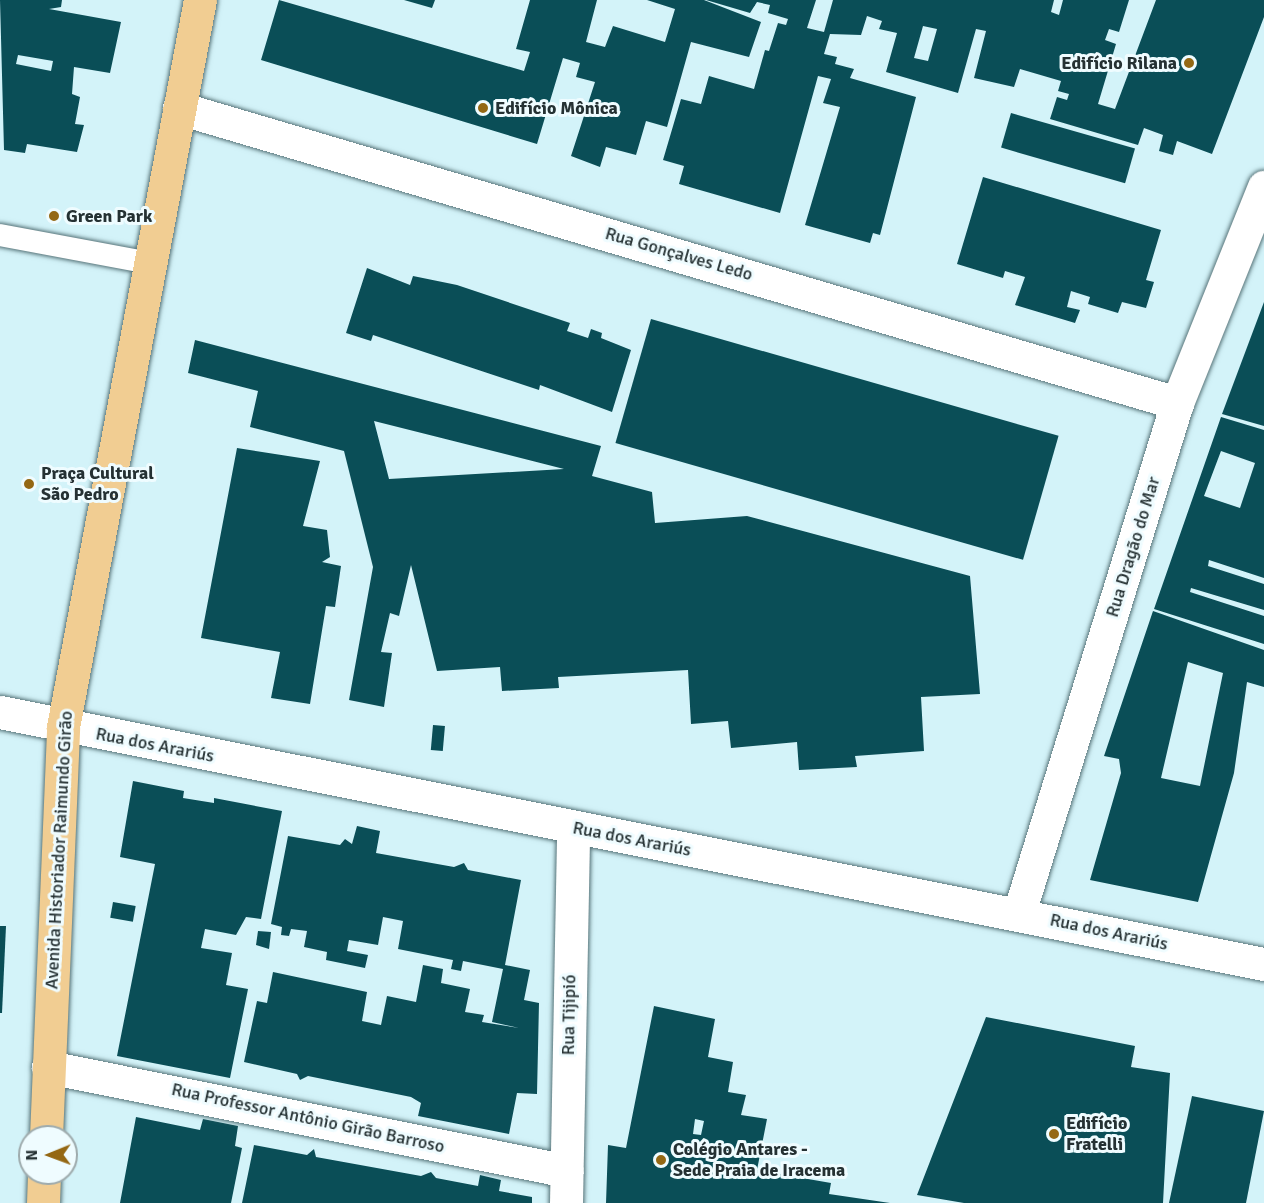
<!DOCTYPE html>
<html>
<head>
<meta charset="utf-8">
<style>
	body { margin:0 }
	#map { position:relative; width:1264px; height:1203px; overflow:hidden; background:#d3f3f9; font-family:Signika,sans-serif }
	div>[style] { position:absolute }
	.building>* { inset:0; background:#0a4e57; transform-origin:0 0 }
	.roads { filter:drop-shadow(0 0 2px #577479) drop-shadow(0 0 2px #577479) }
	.service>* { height:22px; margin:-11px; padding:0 11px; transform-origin:11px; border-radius:11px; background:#fff }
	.minor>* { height:33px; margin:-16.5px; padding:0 16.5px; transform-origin:16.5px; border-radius:16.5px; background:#fff }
	.primary>* { height:33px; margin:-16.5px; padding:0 16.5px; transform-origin:16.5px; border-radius:16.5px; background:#f1cd92 }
	.dots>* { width:16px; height:16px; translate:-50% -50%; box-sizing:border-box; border:3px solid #effcff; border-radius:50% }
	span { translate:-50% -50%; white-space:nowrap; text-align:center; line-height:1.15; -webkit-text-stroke:6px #effcff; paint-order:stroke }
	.poi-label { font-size:18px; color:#253133; font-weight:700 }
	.right { translate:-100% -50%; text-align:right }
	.left { translate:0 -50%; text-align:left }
	.street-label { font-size:18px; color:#253133 }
	.north { position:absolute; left:18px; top:1125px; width:60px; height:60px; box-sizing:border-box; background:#effcff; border:2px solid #9eabad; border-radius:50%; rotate:269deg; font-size:16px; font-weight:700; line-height:24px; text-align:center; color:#253133 }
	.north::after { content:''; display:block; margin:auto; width:21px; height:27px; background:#946814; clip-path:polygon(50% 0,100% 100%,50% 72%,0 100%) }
</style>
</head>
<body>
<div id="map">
	<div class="building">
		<div style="clip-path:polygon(evenodd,0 0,62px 0,61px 7px,49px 9px,121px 22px,110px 73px,74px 67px,72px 94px,80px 97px,75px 124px,84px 125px,77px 152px,27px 144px,25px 153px,4px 150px,0 0,18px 55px,53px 61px,51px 71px,16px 64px,18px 55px)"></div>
		<div style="clip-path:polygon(279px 0,524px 71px,530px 52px,516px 49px,530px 0,597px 0,586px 42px,605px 47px,613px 26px,665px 42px,675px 9px,647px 0,704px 0,761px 22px,749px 57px,691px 42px,667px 127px,646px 121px,636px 155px,606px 147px,600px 167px,571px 156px,595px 82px,576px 77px,580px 63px,563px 58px,537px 144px,261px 60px)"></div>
		<div style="clip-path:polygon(404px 0,435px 0,432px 8px)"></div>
		<div style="clip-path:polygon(evenodd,706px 0,816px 0,807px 28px,824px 32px,833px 0,1054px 0,1051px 12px,1059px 15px,1063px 0,1129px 0,1119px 32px,1109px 29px,1105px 40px,1116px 44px,1098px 104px,1115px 109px,1156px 0,1264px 0,1264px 17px,1212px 154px,1177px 141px,1173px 155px,1159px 151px,1163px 135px,1144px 128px,1138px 145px,1050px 119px,1057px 97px,1067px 100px,1069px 94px,1058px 91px,1061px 81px,1020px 69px,1014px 87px,974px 78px,986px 31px,976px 29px,958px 93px,886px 72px,897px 33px,879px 29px,882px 21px,867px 16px,861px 35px,830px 34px,824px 54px,837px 57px,835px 64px,854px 69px,850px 78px,916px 97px,880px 235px,873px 233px,870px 243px,805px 225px,840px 107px,823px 103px,831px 79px,818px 76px,780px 213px,679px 184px,684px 166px,663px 160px,681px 99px,701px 104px,709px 76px,754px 89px,765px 50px,769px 51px,778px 23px,786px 25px,788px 19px,768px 13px,770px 5px,757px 2px,750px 13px,706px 0,923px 26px,937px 29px,928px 61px,914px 58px,923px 26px)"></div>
		<div style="left:1011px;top:113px;width:129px;height:36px;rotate:16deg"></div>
		<div style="clip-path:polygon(983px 177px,1161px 230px,1146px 280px,1154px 282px,1146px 308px,1122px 302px,1118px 313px,1088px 304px,1090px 297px,1071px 291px,1067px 307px,1080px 310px,1075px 323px,1015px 305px,1025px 277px,1005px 271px,1003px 278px,957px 264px)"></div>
		<div style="clip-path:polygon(367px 268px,410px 285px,413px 276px,457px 285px,570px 323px,567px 331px,588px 338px,591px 329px,602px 333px,601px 338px,631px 350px,612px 412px,540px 385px,539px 390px,373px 335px,371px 341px,346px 333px)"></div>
		<div style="clip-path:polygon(1264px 302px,1264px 426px,1222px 414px)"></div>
		<div style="left:651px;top:319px;width:424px;height:129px;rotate:16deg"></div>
		<div style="clip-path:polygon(evenodd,195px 340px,601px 446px,592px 476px,652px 492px,655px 523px,747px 516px,970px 576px,980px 694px,921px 697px,924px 751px,855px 756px,857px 767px,799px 770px,797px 742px,731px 748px,728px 721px,691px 724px,688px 670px,558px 677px,559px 688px,502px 691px,500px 667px,437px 671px,411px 565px,399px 616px,390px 613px,381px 652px,392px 653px,384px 707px,349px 700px,373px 567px,344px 451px,250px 427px,258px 391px,188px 373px,195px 340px,374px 421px,564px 469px,389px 479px,374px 421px)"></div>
		<div style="clip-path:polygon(evenodd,1221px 417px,1264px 430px,1264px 578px,1209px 560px,1208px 566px,1264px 584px,1264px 610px,1191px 588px,1190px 592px,1264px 616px,1264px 644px,1154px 609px,1221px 417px,1221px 451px,1255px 463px,1240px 508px,1204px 496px,1221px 451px)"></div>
		<div style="clip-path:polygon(237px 448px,320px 461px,303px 526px,327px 530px,330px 557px,322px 562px,341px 566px,335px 607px,326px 606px,310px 704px,271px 698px,280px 652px,201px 638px)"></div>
		<div style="clip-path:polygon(evenodd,1153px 611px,1264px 650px,1264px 687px,1247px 682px,1234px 773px,1198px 902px,1090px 880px,1121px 773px,1119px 759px,1104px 756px,1153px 611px,1188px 662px,1223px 673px,1200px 786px,1161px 778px,1188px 662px)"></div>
		<div style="left:433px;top:725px;width:12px;height:25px;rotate:5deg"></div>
		<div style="clip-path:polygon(133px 781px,184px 791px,183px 798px,214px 803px,214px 798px,282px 811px,261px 919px,246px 917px,236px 935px,205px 929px,201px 948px,232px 953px,226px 985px,248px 989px,230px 1078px,117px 1056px,155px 864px,120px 857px)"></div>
		<div style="clip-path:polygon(357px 826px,380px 831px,376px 853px,454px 867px,464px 863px,468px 870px,521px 880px,505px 965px,530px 970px,524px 1000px,539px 1003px,537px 1094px,517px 1093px,509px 1134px,418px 1116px,421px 1103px,411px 1097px,308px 1076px,300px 1080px,297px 1074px,244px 1062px,257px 1001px,267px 1003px,273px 972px,367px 992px,362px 1021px,381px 1025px,387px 996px,416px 1002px,423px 965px,443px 969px,441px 983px,470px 989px,465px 1012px,484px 1015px,482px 1022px,519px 1028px,492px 1022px,503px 969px,463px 961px,461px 971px,451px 969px,453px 960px,398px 949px,403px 921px,383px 917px,378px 945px,349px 940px,347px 951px,368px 955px,365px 968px,326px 960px,327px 952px,304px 947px,307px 931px,291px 929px,289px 936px,281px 935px,282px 927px,271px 924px,288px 836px,340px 845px,345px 839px,352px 844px)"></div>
		<div style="left:113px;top:902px;width:23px;height:16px;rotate:10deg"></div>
		<div style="clip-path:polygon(0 926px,6px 926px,2px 1013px,0 1013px)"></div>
		<div style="clip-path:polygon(258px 931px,271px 932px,269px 949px,256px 945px)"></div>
		<div style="clip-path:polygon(evenodd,654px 1006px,715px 1019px,708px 1057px,733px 1062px,728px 1092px,746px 1095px,741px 1115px,767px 1119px,757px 1170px,831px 1183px,829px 1194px,890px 1203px,606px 1203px,608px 1145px,626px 1148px,654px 1006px,695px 1119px,704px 1121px,701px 1135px,693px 1134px,695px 1119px)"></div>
		<div style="clip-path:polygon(986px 1017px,1135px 1046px,1131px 1067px,1170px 1073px,1163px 1203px,964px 1203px,917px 1195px)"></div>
		<div style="clip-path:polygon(1192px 1096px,1264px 1111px,1246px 1203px,1169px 1203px)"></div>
		<div style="clip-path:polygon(136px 1117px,200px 1130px,203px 1119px,238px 1126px,235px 1146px,242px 1148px,231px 1203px,120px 1203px)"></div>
		<div style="clip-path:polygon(254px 1145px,307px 1155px,314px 1149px,316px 1157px,421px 1176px,431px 1172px,436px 1178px,478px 1186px,480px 1175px,501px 1180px,499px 1191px,532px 1197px,532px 1203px,242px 1203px)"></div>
	</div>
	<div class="roads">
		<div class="service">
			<div style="left:0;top:235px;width:153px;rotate:10.6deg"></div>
		</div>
		<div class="minor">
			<div style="left:179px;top:108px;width:1041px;rotate:16.47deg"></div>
			<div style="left:0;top:712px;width:1289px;rotate:11.28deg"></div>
			<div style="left:1019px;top:913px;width:534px;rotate:-72.79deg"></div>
			<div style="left:1177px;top:403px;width:233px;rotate:-68.1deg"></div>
			<div style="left:48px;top:1067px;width:529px;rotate:11.33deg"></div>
			<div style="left:566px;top:1203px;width:376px;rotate:-88.9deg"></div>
		</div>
		<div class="primary">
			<div style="left:46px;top:1137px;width:410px;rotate:-87.6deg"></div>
			<div style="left:63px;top:727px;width:740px;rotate:-79.33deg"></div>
			<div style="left:43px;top:1203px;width:30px;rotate:-88deg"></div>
		</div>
	</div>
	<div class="dots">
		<div style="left:1189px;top:63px;background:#946814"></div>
		<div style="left:483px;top:108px;background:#946814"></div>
		<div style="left:54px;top:216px;background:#946814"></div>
		<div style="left:29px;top:484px;background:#946814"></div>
		<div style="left:1054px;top:1134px;background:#946814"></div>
		<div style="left:661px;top:1160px;background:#946814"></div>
	</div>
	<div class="poi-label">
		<span class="right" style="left:1177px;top:63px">Edifício Rilana</span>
		<span class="left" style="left:495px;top:108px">Edifício Mônica</span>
		<span class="left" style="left:66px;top:216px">Green Park</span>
		<span class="left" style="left:41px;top:484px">Praça Cultural<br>São Pedro</span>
		<span class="left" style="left:1066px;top:1134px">Edifício<br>Fratelli</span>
		<span class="left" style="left:673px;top:1160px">Colégio Antares -<br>Sede Praia de Iracema</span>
	</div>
	<div class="street-label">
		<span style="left:679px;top:254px;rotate:16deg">Rua Gonçalves Ledo</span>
		<span style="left:1133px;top:547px;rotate:-73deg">Rua Dragão do Mar</span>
		<span style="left:155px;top:745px;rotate:11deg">Rua dos Arariús</span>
		<span style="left:632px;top:839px;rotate:11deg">Rua dos Arariús</span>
		<span style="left:59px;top:850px;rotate:-87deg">Avenida Historiador Raimundo Girão</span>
		<span style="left:1109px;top:932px;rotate:12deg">Rua dos Arariús</span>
		<span style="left:569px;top:1015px;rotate:-89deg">Rua Tijipió</span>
		<span style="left:308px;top:1118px;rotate:12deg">Rua Professor Antônio Girão Barroso</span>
	</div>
	<div class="north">N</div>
</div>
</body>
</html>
